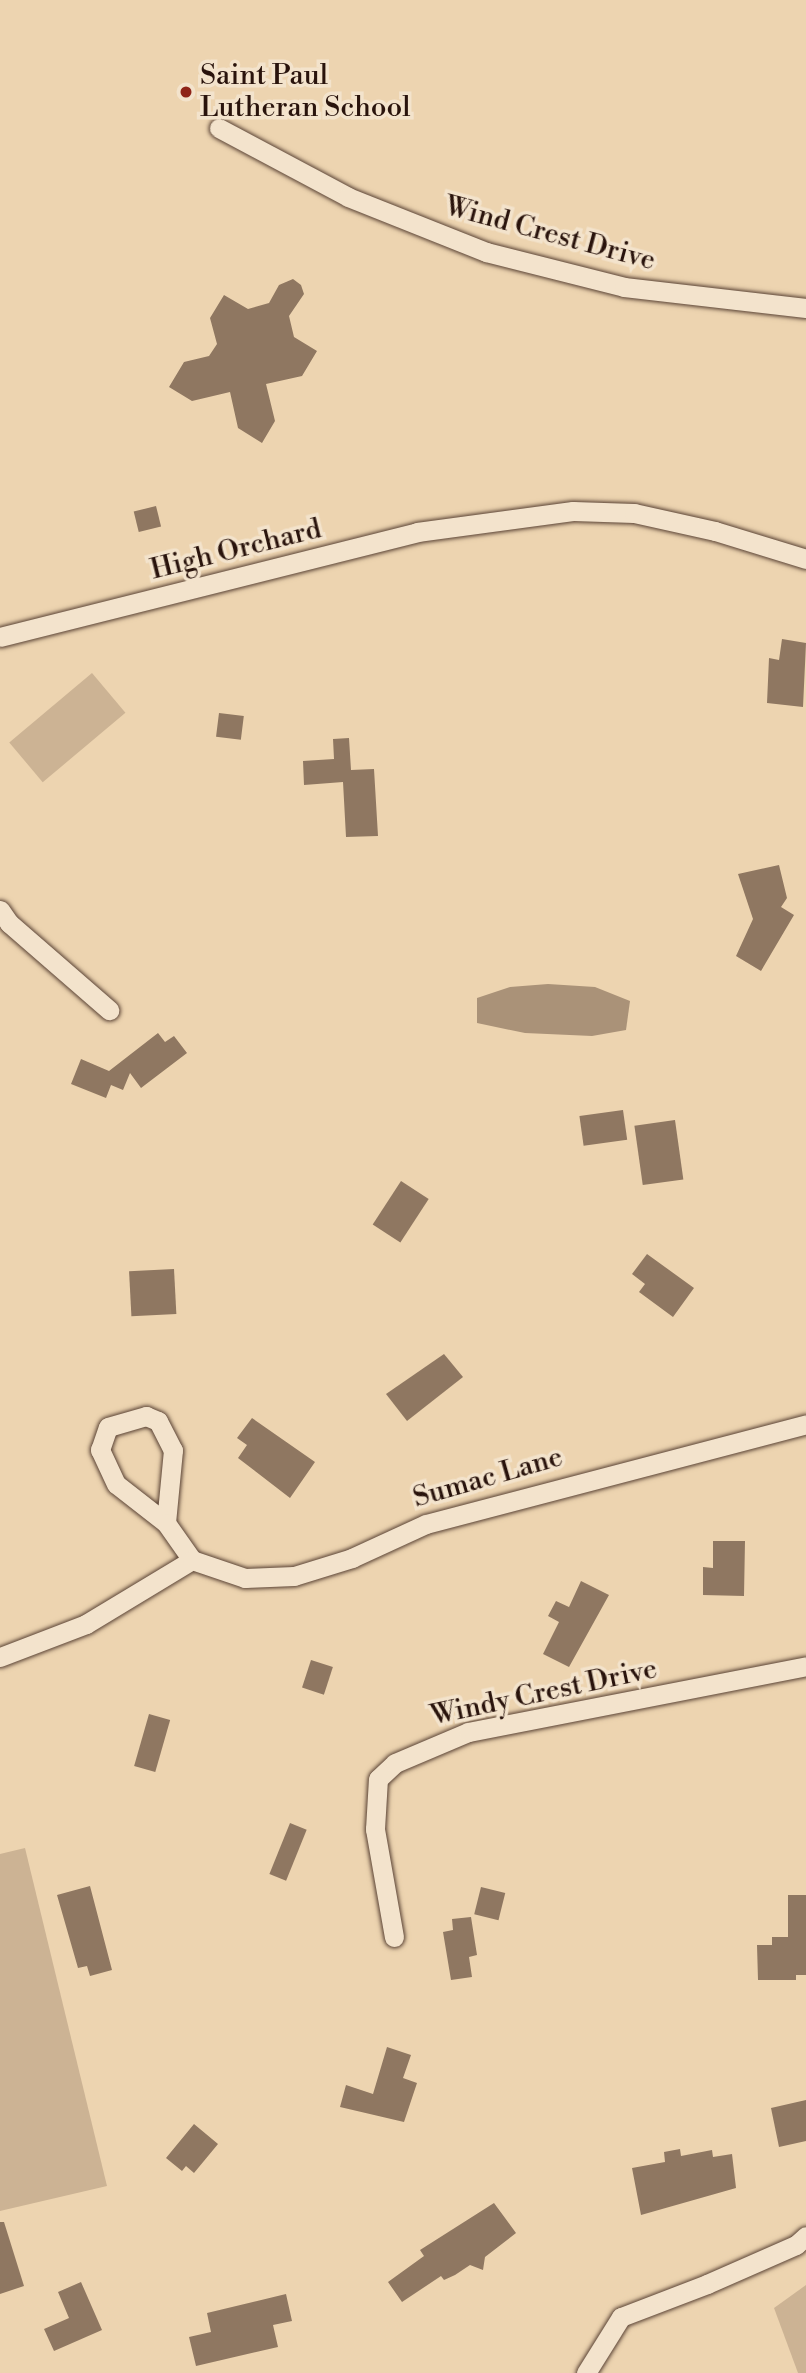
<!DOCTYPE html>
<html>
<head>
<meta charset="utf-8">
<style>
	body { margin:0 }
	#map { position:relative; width:806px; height:2373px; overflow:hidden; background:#edd4b0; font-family:"Libre Bodoni",serif }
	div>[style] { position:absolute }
	.green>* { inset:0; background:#ccb394; transform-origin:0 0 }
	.water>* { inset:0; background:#aa9278 }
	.building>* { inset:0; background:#8f7761; transform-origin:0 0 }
	.roads { filter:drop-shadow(0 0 2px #5a4335) drop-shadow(0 0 2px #5a4335) }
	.street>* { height:19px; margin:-9.5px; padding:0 9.5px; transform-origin:9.5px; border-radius:9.5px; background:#f3e3cc }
	.dots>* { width:19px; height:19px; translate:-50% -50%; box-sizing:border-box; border:4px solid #f3e3cc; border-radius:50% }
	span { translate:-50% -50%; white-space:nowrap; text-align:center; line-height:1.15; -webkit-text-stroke:7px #f3e3cc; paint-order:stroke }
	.poi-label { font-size:28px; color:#29130c }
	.left { translate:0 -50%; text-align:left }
	.street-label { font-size:28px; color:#29130c }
</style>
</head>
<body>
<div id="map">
	<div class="green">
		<div style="left:92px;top:673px;width:52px;height:108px;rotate:50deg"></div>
		<div style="clip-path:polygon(25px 1848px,107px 2186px,0 2211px,0 1854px)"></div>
		<div style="clip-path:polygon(806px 2285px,806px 2373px,798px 2373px,774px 2308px)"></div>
	</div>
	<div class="water">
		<div style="clip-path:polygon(548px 984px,595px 987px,630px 1001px,626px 1030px,592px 1036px,525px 1033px,477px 1023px,477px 998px,510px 987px)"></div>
	</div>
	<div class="building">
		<div style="clip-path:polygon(293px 279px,301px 285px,304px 294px,289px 316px,294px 337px,317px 351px,302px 376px,266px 384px,275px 421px,262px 443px,238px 428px,230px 392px,192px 401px,169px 387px,184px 362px,209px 356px,217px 344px,210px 318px,224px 295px,248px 309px,269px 303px,279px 285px)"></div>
		<div style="left:156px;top:506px;width:21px;height:23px;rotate:76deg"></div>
		<div style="clip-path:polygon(782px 639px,806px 643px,803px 707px,767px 703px,769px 658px,779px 660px)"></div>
		<div style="left:219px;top:713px;width:25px;height:24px;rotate:7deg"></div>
		<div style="clip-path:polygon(349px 738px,351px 770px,374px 769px,378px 836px,346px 837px,343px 782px,304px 785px,303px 761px,334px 759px,333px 739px)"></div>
		<div style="clip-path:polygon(779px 865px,787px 898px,781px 907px,794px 915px,761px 971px,736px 956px,753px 919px,738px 874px)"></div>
		<div style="clip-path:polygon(158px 1033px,165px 1042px,174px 1036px,187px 1053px,141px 1088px,130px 1073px,123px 1090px,111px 1085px,106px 1098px,71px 1084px,81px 1059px,109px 1071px)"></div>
		<div style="left:623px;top:1110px;width:30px;height:44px;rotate:82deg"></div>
		<div style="left:675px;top:1120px;width:60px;height:41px;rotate:82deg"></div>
		<div style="left:401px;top:1181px;width:33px;height:52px;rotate:33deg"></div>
		<div style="clip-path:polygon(647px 1254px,694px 1288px,673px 1317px,639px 1292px,645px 1284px,632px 1274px)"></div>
		<div style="left:174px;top:1269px;width:45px;height:45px;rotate:87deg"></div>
		<div style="clip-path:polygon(444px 1354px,463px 1377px,407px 1421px,386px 1394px)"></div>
		<div style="clip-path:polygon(252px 1418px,315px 1462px,290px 1498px,238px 1458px,247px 1445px,237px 1438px)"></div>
		<div style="clip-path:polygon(713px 1541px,745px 1541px,744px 1596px,703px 1595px,703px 1567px,713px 1568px)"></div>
		<div style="clip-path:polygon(581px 1581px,609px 1595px,569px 1667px,543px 1654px,559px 1622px,548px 1616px,556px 1601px,569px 1607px)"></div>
		<div style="left:311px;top:1660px;width:23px;height:29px;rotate:18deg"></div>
		<div style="left:149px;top:1714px;width:22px;height:54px;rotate:16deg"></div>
		<div style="left:290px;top:1823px;width:18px;height:55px;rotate:22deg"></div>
		<div style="clip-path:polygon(90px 1886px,112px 1970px,90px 1976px,87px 1966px,78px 1968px,57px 1895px)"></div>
		<div style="left:481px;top:1887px;width:25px;height:28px;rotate:14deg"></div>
		<div style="clip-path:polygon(788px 1895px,806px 1895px,806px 1975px,796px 1975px,796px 1980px,758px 1980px,757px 1945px,772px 1945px,772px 1937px,788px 1937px)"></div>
		<div style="clip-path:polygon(471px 1917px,477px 1955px,469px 1957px,472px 1977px,451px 1980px,443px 1932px,453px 1930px,452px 1919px)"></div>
		<div style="clip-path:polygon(387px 2047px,411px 2055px,403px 2078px,417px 2083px,404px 2122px,340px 2107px,346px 2085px,373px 2094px)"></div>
		<div style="clip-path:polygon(806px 2100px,806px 2141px,779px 2147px,771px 2108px)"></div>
		<div style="clip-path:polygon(194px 2124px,218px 2144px,194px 2173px,186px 2166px,182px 2171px,166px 2158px)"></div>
		<div style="clip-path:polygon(680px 2149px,681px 2156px,712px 2150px,713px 2157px,732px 2154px,736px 2188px,641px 2215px,632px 2168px,665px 2162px,664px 2152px)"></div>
		<div style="clip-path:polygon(494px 2203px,516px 2233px,485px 2257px,483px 2270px,470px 2265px,455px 2275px,444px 2280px,441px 2276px,402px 2302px,388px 2282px,424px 2256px,420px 2250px)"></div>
		<div style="clip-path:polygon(0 2222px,4px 2222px,24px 2286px,0 2294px)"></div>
		<div style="clip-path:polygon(81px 2282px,102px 2330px,54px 2351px,44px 2329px,69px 2318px,58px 2292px)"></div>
		<div style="clip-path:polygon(286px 2294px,292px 2321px,273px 2325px,278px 2347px,196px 2366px,189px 2337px,211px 2332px,207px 2313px)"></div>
	</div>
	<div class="roads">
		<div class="street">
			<div style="left:219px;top:128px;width:146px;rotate:28.1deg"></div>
			<div style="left:348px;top:197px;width:149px;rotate:21.7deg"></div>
			<div style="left:486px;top:252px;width:142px;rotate:14.2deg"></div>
			<div style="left:624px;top:287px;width:183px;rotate:6.6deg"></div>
			<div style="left:0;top:637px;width:430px;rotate:-14.1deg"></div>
			<div style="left:417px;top:532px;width:157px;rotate:-7.7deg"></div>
			<div style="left:573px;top:511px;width:61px;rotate:1.9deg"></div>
			<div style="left:634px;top:513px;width:83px;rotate:12.5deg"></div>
			<div style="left:715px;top:531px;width:95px;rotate:17.1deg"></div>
			<div style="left:0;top:910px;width:16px;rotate:55deg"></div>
			<div style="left:9px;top:923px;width:133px;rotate:41deg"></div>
			<div style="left:146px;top:1416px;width:13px;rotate:23deg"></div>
			<div style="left:158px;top:1421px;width:33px;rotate:63deg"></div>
			<div style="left:173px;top:1450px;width:73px;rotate:95.5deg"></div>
			<div style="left:166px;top:1523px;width:63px;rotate:-142deg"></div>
			<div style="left:116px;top:1484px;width:38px;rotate:-115deg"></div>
			<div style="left:100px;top:1450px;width:24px;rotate:-71deg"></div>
			<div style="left:108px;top:1427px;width:40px;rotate:-16deg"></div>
			<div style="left:166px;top:1523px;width:45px;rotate:54.9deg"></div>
			<div style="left:0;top:1657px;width:92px;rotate:-21deg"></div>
			<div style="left:86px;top:1624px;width:124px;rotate:-31.1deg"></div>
			<div style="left:192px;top:1560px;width:56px;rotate:18.8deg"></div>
			<div style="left:245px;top:1578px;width:49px;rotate:-2.3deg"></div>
			<div style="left:294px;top:1576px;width:61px;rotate:-17.2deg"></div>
			<div style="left:352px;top:1558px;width:81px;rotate:-24.7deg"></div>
			<div style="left:426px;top:1524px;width:393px;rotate:-14.7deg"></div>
			<div style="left:394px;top:1937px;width:110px;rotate:-100deg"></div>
			<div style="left:375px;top:1829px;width:50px;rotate:-86.6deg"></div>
			<div style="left:378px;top:1779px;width:23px;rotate:-43deg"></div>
			<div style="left:395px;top:1763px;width:79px;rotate:-23deg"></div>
			<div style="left:468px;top:1732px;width:344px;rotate:-11deg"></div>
			<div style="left:586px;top:2373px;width:66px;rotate:-58deg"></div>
			<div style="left:621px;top:2317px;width:92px;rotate:-21deg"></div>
			<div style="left:707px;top:2284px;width:97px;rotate:-23.7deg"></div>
			<div style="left:796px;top:2245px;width:13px;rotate:-42deg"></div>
		</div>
	</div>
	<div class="dots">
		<div style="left:186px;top:92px;background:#8f2418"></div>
	</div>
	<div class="poi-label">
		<span class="left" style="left:200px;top:92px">Saint Paul<br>Lutheran School</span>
	</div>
	<div class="street-label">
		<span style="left:550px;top:234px;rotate:15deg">Wind Crest Drive</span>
		<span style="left:236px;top:550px;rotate:-14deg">High Orchard</span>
		<span style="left:488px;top:1478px;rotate:-16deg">Sumac Lane</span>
		<span style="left:544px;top:1693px;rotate:-12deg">Windy Crest Drive</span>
	</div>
</div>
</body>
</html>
